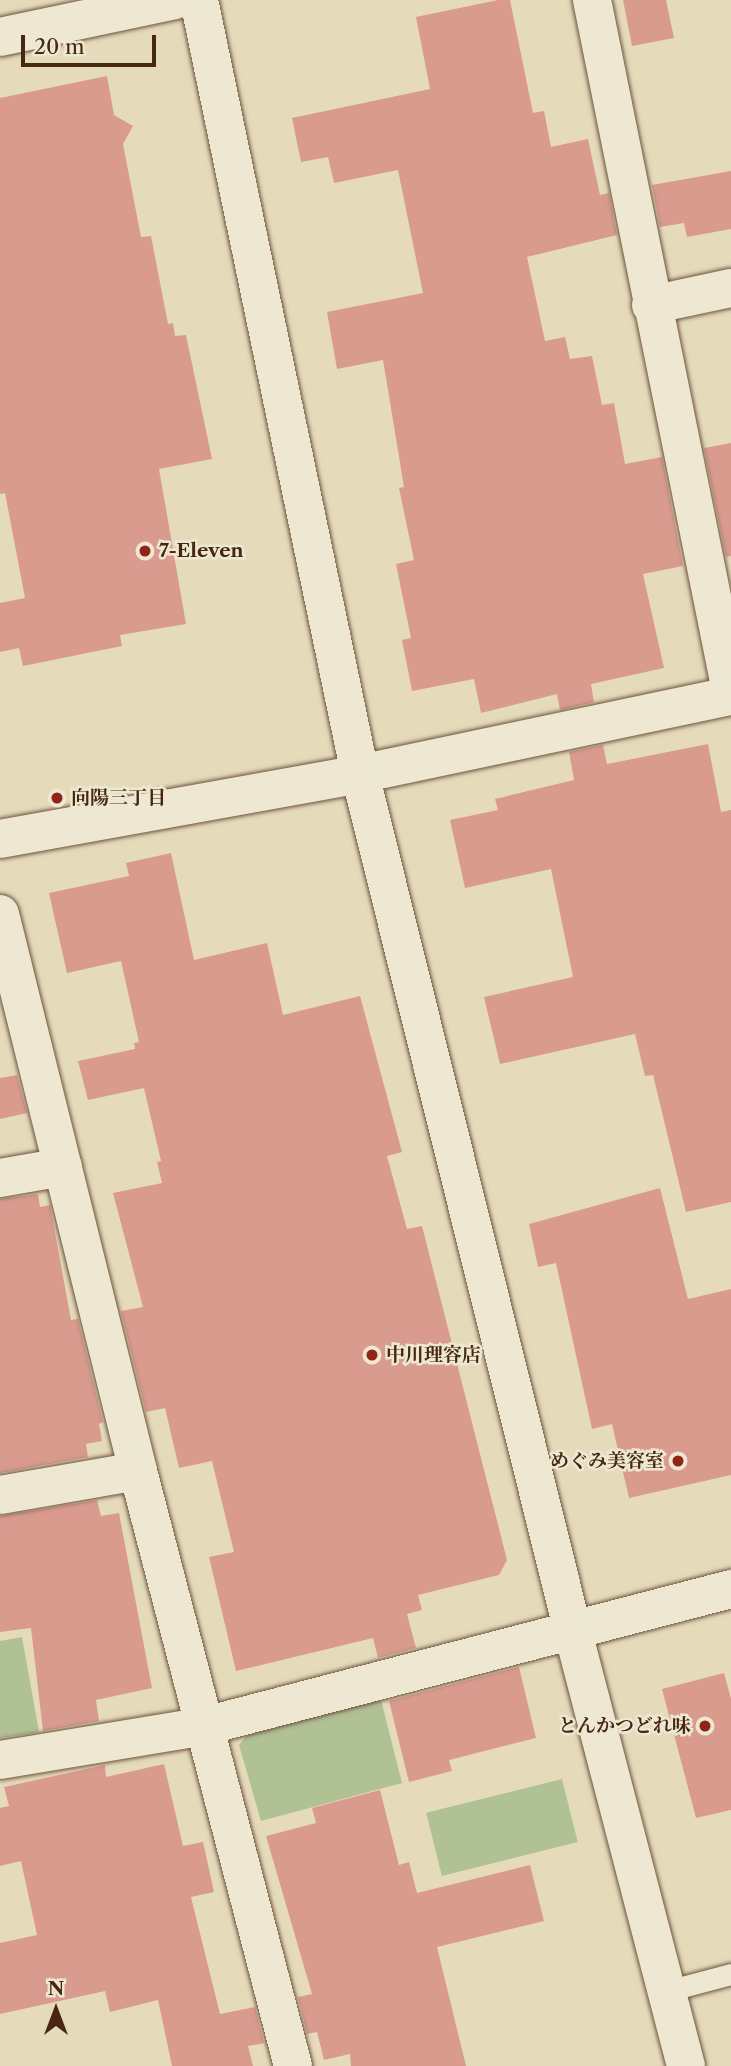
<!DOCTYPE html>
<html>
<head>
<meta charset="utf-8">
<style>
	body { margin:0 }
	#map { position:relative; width:731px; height:2066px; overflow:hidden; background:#e5dbbb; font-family:"Libre Caslon Text","Noto Serif JP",serif }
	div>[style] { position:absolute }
	.green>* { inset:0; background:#b0c194; transform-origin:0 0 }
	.building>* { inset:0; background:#da9b8f }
	.roads { filter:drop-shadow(0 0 2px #6e543c) drop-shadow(0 0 2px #6e543c) }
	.lane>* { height:21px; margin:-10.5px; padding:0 10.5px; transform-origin:10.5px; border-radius:10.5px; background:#eee8d3 }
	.street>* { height:38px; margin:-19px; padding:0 19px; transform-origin:19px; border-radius:19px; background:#eee8d3 }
	.secondary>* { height:38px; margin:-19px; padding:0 19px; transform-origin:19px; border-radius:19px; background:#eee8d3 }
	.dots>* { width:19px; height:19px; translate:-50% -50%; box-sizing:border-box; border:4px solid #eee8d3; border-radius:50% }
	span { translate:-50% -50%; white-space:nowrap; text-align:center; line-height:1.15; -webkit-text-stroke:5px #eee8d3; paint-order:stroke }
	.poi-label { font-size:19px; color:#472712; font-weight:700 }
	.left { translate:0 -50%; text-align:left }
	.right { translate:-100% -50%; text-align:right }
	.north { position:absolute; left:21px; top:1975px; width:70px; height:70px; -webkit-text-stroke:5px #eee8d3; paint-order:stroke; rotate:0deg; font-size:19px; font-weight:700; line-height:28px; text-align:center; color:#472712 }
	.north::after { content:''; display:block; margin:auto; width:24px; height:32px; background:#472712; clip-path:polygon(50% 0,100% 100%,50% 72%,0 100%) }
	.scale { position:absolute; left:21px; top:35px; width:135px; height:32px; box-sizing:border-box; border:4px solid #472712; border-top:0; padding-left:9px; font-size:21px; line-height:24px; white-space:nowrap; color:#472712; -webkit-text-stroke:5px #eee8d3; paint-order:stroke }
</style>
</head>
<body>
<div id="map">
	<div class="green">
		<div style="clip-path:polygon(22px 1637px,39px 1732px,0 1738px,0 1641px)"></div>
		<div style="clip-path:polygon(381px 1700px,402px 1783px,261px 1821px,239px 1745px,249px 1733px)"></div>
		<div style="left:562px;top:1779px;width:65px;height:140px;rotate:76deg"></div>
	</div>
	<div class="building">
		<div style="clip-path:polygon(498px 0,510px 0,533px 113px,544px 111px,551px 147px,588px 139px,600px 195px,609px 193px,617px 235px,527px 257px,545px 341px,565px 337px,570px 359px,592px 356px,602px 405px,614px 403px,625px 464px,662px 457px,683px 566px,643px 574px,664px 668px,591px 684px,594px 702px,560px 710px,557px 694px,481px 713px,474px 679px,412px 691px,402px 640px,411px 638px,396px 564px,414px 560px,399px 488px,404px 487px,383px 360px,337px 369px,327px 312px,423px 293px,398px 170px,334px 183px,328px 157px,301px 162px,292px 118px,430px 89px,416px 17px)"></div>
		<div style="clip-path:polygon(623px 0,666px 0,674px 38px,632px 46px)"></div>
		<div style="clip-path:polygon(107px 76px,114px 115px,133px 126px,123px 144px,141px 237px,151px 236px,168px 324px,173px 323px,175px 336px,186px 335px,212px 459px,159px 469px,186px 624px,120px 635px,122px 646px,23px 666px,19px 648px,0 652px,0 603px,25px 598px,5px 493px,0 494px,0 98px)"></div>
		<div style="clip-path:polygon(731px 171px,731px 229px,687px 237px,684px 223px,660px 227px,652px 185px)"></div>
		<div style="clip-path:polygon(731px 443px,731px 556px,726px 557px,704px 448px)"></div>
		<div style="clip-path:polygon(708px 744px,721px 812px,731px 810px,731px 1202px,686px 1212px,653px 1075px,645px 1076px,635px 1034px,500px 1064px,484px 997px,573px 977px,551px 869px,465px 888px,450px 820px,498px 810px,495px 799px,574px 780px,569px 752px,603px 745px,607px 764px)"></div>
		<div style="clip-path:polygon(171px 853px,194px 960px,267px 943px,283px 1015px,360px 996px,402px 1152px,387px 1156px,407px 1229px,422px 1226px,507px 1560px,499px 1575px,418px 1595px,422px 1610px,407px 1614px,416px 1648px,378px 1658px,373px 1638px,236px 1671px,209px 1557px,234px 1552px,212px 1461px,179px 1468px,165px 1408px,146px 1412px,121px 1311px,143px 1307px,113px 1193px,162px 1183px,157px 1162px,161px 1161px,144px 1088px,88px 1100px,78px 1061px,135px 1049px,134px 1043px,139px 1042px,121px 961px,67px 973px,49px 893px,129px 876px,126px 863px)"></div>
		<div style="clip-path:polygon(17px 1075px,27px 1113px,0 1119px,0 1078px)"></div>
		<div style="clip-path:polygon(660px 1188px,688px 1299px,731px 1289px,731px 1475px,629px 1498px,612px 1424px,592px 1429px,556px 1263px,538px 1267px,529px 1224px)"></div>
		<div style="clip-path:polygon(38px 1194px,40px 1207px,50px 1205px,71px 1320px,78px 1319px,103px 1422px,99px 1424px,102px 1441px,86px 1444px,88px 1457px,0 1473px,0 1199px)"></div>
		<div style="clip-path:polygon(97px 1500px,101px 1516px,119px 1513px,152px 1688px,96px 1700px,99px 1721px,43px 1731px,31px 1628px,0 1632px,0 1516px)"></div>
		<div style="clip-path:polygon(519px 1667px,536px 1738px,449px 1760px,452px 1771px,409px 1782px,389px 1701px)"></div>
		<div style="clip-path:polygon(724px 1673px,731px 1699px,731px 1810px,696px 1818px,662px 1689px)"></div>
		<div style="clip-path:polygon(164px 1764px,183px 1846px,203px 1842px,214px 1892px,191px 1897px,220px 2014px,255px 2007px,264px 2043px,248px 2046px,253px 2066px,172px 2066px,158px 2000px,110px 2012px,105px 1991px,0 2014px,0 1943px,37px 1935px,21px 1861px,0 1866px,0 1808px,9px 1806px,4px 1787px,105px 1765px,106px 1777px)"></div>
		<div style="clip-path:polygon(380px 1790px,399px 1865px,409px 1862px,417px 1893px,530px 1865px,544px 1921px,437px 1947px,466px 2066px,351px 2066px,350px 2054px,324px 2060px,317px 2032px,307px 2034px,298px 1997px,312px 1994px,266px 1836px,316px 1823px,312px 1808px)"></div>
	</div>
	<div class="roads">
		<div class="lane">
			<div style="left:667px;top:1991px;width:66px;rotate:-14.9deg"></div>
		</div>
		<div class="street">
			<div style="left:592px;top:0;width:705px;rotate:78.63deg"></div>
			<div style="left:651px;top:305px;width:82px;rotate:-12deg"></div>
			<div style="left:360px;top:774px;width:379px;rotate:-11.9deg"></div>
			<div style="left:0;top:914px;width:574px;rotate:76.08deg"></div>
			<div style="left:138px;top:1471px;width:615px;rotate:75.4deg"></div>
			<div style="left:0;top:1178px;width:64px;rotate:-9.9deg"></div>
			<div style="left:0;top:1495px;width:140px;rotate:-9.9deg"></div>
			<div style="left:0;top:1760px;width:208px;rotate:-9.4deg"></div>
			<div style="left:205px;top:1726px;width:544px;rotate:-14.6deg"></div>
		</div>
		<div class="secondary">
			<div style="left:199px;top:0;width:791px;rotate:78.25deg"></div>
			<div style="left:360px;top:774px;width:884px;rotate:76.06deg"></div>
			<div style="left:573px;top:1632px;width:448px;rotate:75.4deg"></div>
			<div style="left:0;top:37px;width:179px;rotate:-11.9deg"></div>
			<div style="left:0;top:839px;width:366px;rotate:-10.2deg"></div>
		</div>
	</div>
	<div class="dots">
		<div style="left:145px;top:551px;background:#8f2418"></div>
		<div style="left:57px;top:798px;background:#8f2418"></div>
		<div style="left:372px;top:1355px;background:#8f2418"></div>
		<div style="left:678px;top:1461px;background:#8f2418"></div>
		<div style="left:705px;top:1726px;background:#8f2418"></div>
	</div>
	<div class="poi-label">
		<span class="left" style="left:159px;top:551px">7-Eleven</span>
		<span class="left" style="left:71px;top:798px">向陽三丁目</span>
		<span class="left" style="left:386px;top:1355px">中川理容店</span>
		<span class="right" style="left:664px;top:1461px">めぐみ美容室</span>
		<span class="right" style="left:691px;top:1726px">とんかつどれ味</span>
	</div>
	<div class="north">N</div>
	<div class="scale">20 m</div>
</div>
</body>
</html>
